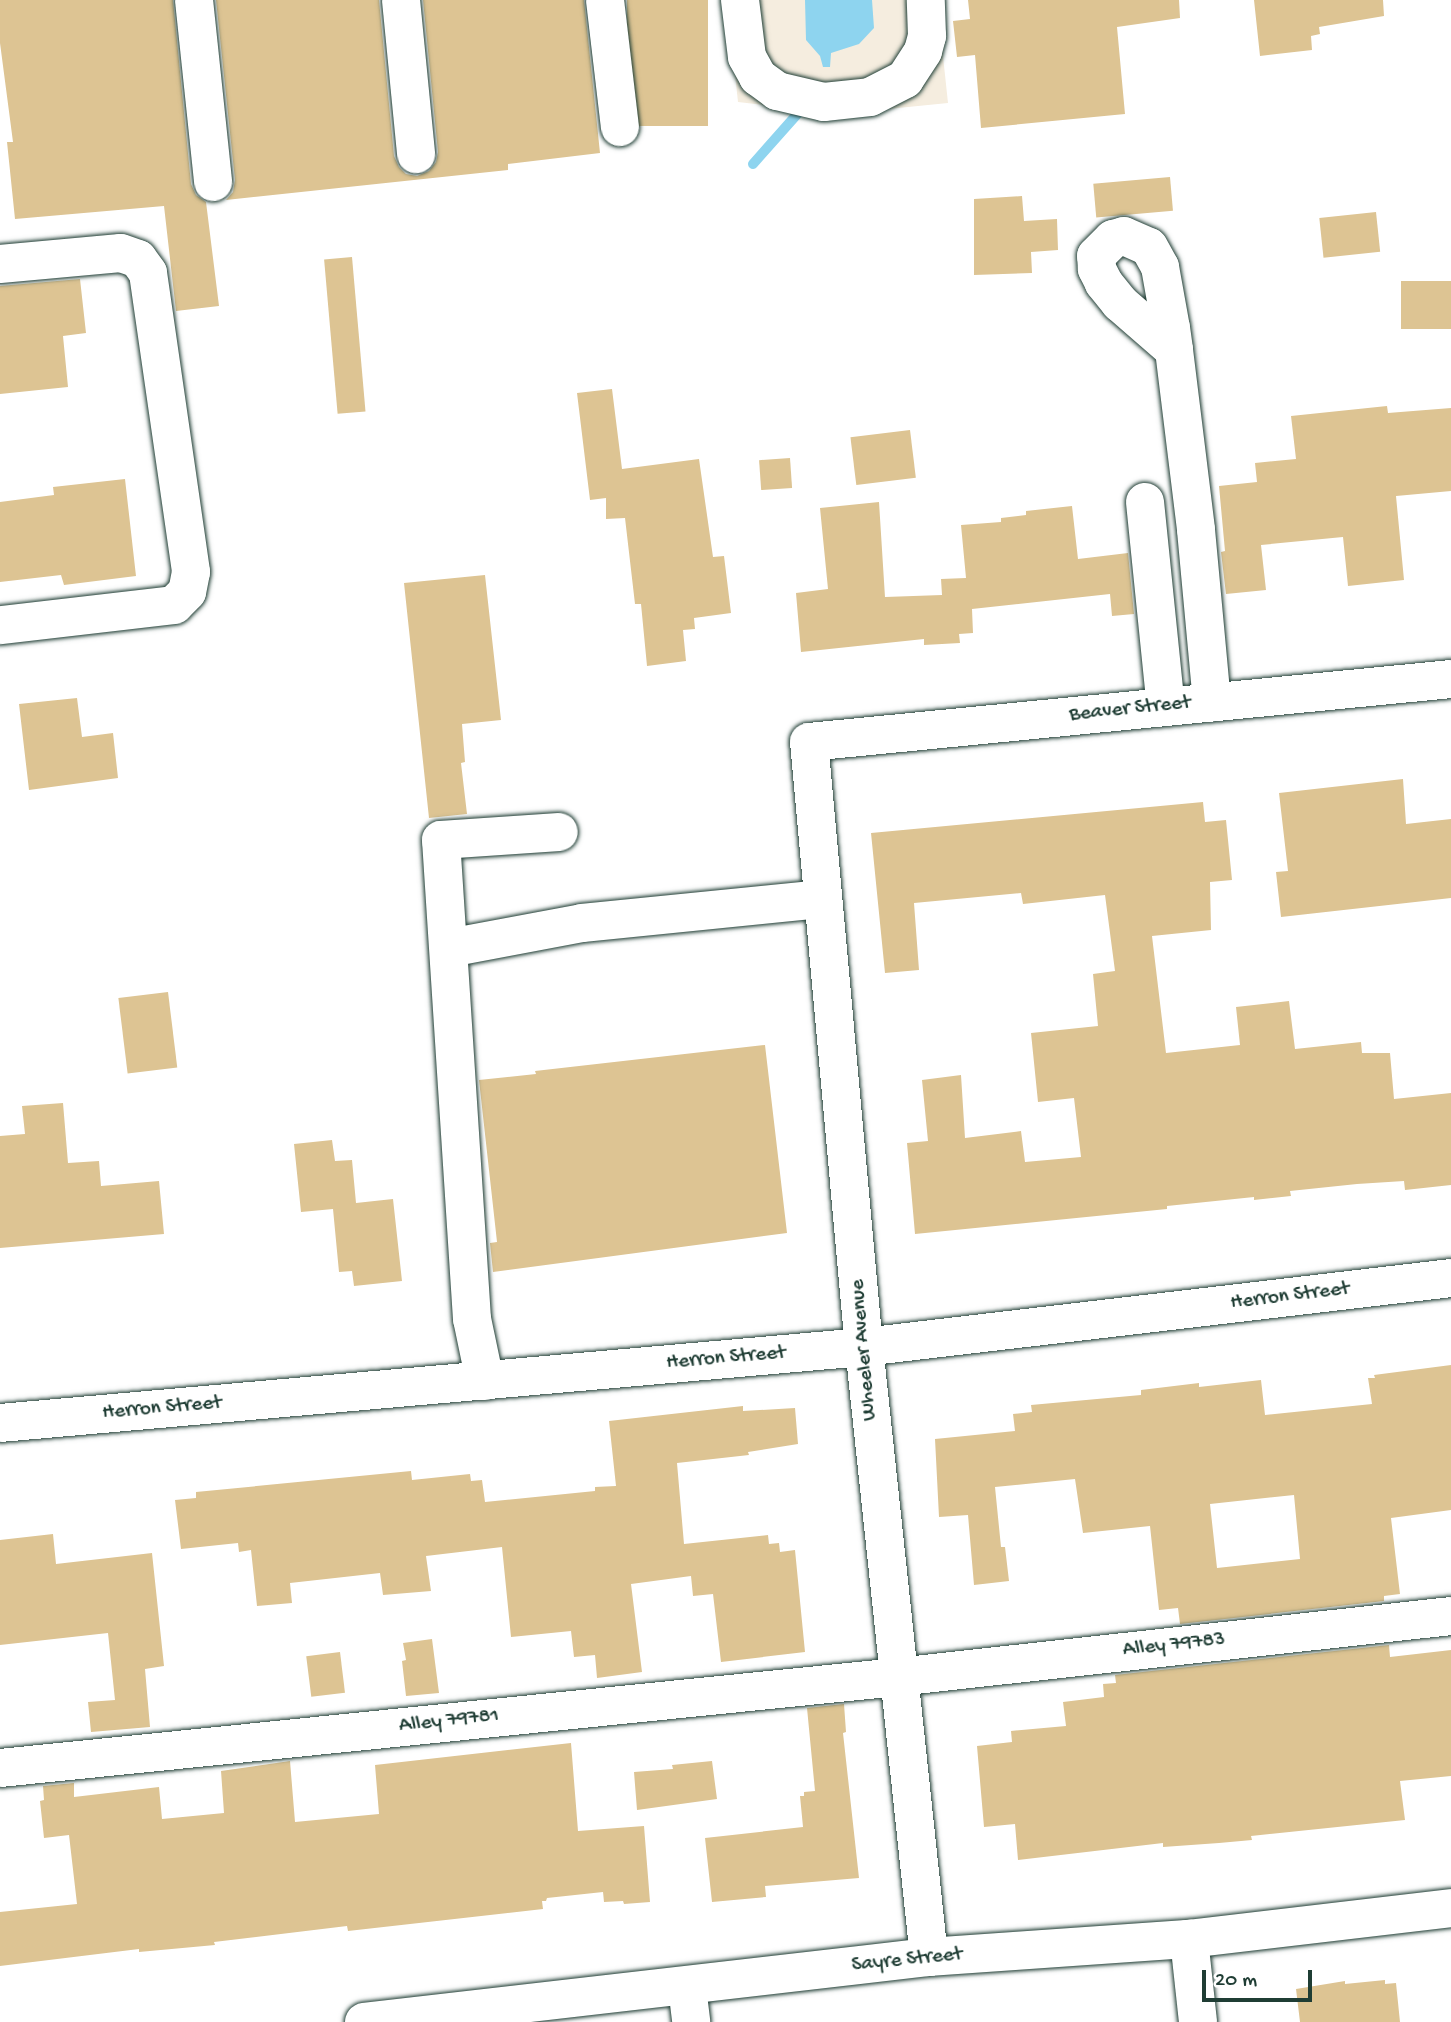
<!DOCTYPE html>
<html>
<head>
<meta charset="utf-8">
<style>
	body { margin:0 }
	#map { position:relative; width:1451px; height:2022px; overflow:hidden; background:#fff; font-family:"Gochi Hand",sans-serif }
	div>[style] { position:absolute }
	.built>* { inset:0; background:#f5eddf }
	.water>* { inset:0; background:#8ed4ef }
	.stream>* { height:10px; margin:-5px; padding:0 5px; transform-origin:5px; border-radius:5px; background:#8ed4ef }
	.building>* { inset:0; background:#ddc493; transform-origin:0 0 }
	.roads { filter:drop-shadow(0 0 2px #1f3d34) drop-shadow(0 0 2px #1f3d34) }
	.minor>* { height:38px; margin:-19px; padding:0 19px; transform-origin:19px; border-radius:19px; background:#fff }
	span { translate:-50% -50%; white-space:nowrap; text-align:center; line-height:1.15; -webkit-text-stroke:7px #fff; paint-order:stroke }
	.street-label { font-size:21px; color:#1f3d34 }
	.scale { position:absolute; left:1202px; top:1970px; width:110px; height:32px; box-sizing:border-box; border:4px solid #1f3d34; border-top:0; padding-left:9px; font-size:21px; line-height:24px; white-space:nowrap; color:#1f3d34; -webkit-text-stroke:5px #fff; paint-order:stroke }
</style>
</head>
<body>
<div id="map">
	<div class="built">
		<div style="clip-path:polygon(727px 0,937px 0,948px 103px,838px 114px,738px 102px)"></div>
	</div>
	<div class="water">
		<div style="clip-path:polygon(805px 0,872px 0,874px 28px,859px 44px,831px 53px,830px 67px,823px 67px,820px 56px,806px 40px)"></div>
	</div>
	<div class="stream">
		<div style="left:753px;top:164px;width:69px;rotate:-48.5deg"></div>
	</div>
	<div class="building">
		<div style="clip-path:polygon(0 0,173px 0,191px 184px,196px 195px,206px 202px,219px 306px,176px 311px,164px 206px,15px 219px,7px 142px,13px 142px,0 43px)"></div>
		<div style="clip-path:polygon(216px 0,379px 0,394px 156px,399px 167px,406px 174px,417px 176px,429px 171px,436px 162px,438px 152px,423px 0,584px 0,600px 153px,508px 164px,508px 170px,226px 200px,233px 192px,235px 180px)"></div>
		<div style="left:627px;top:0;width:81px;height:126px"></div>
		<div style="clip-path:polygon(968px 0,1179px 0,1180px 18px,1117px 27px,1125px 114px,981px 128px,975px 55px,957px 57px,953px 21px,970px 19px)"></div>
		<div style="clip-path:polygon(1254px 0,1383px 0,1384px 16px,1319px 27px,1320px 34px,1311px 36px,1312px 50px,1260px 56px)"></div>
		<div style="left:1170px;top:177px;width:34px;height:77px;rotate:85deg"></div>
		<div style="clip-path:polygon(1022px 196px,1024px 221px,1057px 219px,1058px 250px,1031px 252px,1032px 273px,974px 275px,974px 199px)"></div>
		<div style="left:1376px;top:212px;width:40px;height:57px;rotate:84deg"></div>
		<div style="left:352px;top:257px;width:155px;height:28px;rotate:85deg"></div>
		<div style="clip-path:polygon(80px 279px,86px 333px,63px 336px,68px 387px,0 394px,0 286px)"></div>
		<div style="left:1451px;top:281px;width:48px;height:50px;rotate:90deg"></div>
		<div style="clip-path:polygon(612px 389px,622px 469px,699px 459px,713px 557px,724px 556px,731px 613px,694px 618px,695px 629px,683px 630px,686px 661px,647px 666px,641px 604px,635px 604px,625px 518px,606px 519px,606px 498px,590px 500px,577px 393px)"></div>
		<div style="clip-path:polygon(1387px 406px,1388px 413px,1451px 408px,1451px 491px,1396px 496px,1404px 580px,1348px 586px,1343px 537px,1261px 545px,1266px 590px,1226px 594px,1221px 552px,1225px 551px,1219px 486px,1257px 482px,1255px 463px,1296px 459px,1291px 416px)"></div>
		<div style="left:910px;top:430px;width:48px;height:60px;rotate:83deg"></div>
		<div style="left:790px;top:458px;width:30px;height:31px;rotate:86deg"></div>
		<div style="clip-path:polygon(125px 479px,136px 576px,64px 585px,61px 575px,0 582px,0 502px,54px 495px,53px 487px)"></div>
		<div style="clip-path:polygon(879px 502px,885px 597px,942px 595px,941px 579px,966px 578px,961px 525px,1001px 522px,1001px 518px,1026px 515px,1026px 511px,1072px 506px,1078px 559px,1128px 553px,1134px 614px,1112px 616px,1110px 594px,972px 609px,973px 633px,959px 634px,960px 643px,924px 645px,924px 639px,801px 652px,796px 593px,828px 589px,820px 508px)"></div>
		<div style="clip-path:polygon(485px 575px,501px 720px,462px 724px,465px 762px,461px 763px,467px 814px,429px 818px,404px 583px)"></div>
		<div style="clip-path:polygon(77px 698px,82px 737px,113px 733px,118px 778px,29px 790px,19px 704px)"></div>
		<div style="clip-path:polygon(1403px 779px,1406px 824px,1451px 819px,1451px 898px,1281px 917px,1276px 872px,1288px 871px,1279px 793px)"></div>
		<div style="clip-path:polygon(1203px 802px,1205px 822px,1226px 820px,1232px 880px,1210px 882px,1211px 930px,1152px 936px,1166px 1053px,1240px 1045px,1236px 1007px,1289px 1001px,1295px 1049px,1361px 1042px,1362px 1053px,1390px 1053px,1394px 1099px,1451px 1093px,1451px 1185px,1405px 1190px,1404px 1181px,1357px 1184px,1290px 1191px,1291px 1196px,1254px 1200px,1254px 1197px,1167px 1206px,1167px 1209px,915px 1234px,907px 1143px,928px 1141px,922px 1080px,961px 1075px,965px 1138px,1021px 1131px,1025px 1162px,1081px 1157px,1074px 1098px,1038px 1102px,1031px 1033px,1098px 1026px,1093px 974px,1115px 971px,1105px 895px,1023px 904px,1021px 893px,914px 903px,919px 970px,885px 973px,871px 833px)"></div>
		<div style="left:168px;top:992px;width:76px;height:50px;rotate:83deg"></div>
		<div style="clip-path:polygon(765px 1045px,787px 1233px,493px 1272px,490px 1243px,497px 1242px,479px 1080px,536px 1074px,535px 1071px)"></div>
		<div style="clip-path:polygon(63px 1103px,68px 1163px,99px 1161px,101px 1186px,159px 1181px,164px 1234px,0 1248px,0 1136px,25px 1134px,22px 1106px)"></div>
		<div style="clip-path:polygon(332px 1140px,335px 1161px,352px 1160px,356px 1203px,393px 1199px,402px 1281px,354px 1286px,352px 1271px,339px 1272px,333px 1209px,301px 1212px,294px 1144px)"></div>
		<div style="clip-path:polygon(evenodd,1451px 1365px,1451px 1510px,1391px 1518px,1400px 1594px,1384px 1596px,1384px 1601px,1180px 1624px,1178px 1608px,1159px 1610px,1150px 1526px,1083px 1533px,1075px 1479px,995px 1487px,1001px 1547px,1005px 1547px,1009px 1581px,974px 1585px,968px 1515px,939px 1517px,935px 1439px,1015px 1431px,1013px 1414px,1032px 1412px,1031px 1405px,1141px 1395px,1141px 1390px,1199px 1383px,1199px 1387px,1261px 1380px,1265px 1415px,1372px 1404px,1368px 1378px,1375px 1378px,1374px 1375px,1451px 1365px,1294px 1495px,1300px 1559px,1217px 1568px,1210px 1504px,1294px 1495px)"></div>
		<div style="clip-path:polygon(743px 1406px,743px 1411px,795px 1408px,798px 1444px,748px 1452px,749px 1455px,677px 1463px,684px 1544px,768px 1535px,769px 1544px,779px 1543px,780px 1552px,795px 1550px,805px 1652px,721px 1662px,713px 1594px,693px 1596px,691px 1576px,631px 1584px,642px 1672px,597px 1678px,595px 1655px,574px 1657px,571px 1631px,511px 1637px,502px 1547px,426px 1556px,431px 1591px,383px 1595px,380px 1573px,290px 1583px,292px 1603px,257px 1606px,251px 1550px,239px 1552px,238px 1543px,181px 1549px,175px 1500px,196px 1498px,196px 1492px,411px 1471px,412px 1480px,470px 1474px,471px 1481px,482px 1480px,485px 1502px,595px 1491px,595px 1487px,616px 1486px,609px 1421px)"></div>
		<div style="clip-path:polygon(53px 1534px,56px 1564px,152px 1553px,164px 1666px,145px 1669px,150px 1727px,91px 1732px,88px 1702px,115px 1700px,108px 1633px,0 1645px,0 1540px)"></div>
		<div style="clip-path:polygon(432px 1639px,439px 1693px,406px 1696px,402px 1661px,406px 1660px,403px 1643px)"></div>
		<div style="clip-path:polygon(1389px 1645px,1390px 1657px,1451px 1650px,1451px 1776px,1400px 1781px,1405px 1820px,1251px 1836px,1252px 1840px,1219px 1843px,1163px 1847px,1163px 1843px,1018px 1860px,1015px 1824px,984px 1827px,977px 1746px,1012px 1742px,1011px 1731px,1066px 1726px,1063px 1702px,1104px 1697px,1103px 1684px,1116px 1683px,1115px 1675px)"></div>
		<div style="left:340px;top:1652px;width:41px;height:34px;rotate:83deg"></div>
		<div style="clip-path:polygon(844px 1704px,846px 1732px,843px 1733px,859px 1878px,765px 1886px,766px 1897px,712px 1902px,705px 1838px,803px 1827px,800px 1796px,804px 1796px,804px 1792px,815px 1791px,807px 1708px)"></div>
		<div style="clip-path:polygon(571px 1743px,578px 1831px,644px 1826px,650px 1902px,624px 1904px,623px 1901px,604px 1902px,603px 1892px,547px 1898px,546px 1901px,542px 1901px,543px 1909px,348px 1931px,347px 1926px,214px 1942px,215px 1945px,139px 1952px,139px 1949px,0 1966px,0 1912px,77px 1904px,69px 1835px,44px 1838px,40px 1801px,44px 1800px,43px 1786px,74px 1783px,74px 1797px,159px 1787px,162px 1819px,224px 1813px,221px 1771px,290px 1761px,295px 1822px,379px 1814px,375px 1765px)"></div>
		<div style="clip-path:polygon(712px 1761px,717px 1799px,637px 1810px,634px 1772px,673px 1769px,672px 1765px)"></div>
		<div style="clip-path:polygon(1385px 1980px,1385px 1984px,1396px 1983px,1400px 2022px,1300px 2022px,1296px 1989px,1345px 1981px,1345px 1984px)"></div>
	</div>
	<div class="roads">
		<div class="minor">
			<div style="left:194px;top:0;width:183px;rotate:84deg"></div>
			<div style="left:401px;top:0;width:155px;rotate:84.4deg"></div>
			<div style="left:605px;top:0;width:128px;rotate:83.3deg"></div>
			<div style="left:740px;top:0;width:57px;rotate:83deg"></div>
			<div style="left:747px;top:57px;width:23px;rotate:61deg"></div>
			<div style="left:758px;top:77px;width:24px;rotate:36deg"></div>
			<div style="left:777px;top:91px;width:48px;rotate:13.2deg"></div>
			<div style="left:824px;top:102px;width:46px;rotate:-6.2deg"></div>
			<div style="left:870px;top:97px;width:39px;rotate:-27deg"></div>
			<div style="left:905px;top:79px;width:33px;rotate:-57deg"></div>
			<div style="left:923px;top:51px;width:16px;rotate:-75deg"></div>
			<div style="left:927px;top:36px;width:36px;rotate:-92deg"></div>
			<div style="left:0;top:264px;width:121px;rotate:-5.2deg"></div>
			<div style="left:121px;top:253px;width:18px;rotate:19deg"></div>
			<div style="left:138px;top:259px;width:17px;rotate:54deg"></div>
			<div style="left:148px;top:273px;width:302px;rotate:81.8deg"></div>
			<div style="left:191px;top:572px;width:20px;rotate:101deg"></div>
			<div style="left:187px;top:592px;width:18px;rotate:135deg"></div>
			<div style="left:174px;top:605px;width:175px;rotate:173.4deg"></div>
			<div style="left:1174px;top:350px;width:72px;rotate:-139deg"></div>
			<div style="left:1120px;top:303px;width:26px;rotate:-129deg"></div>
			<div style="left:1104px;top:283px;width:16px;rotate:-117deg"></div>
			<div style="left:1097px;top:269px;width:13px;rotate:-94deg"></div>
			<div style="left:1096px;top:256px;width:24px;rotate:-45deg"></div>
			<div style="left:1113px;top:239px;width:11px;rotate:-15deg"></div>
			<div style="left:1124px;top:236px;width:27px;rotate:24deg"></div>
			<div style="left:1149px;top:247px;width:23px;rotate:61deg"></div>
			<div style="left:1160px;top:267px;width:62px;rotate:79.8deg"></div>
			<div style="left:1171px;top:328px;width:22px;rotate:82deg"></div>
			<div style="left:1174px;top:350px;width:181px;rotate:83deg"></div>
			<div style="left:1196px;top:530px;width:173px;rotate:84.7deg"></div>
			<div style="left:1145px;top:502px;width:206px;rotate:84.2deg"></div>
			<div style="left:449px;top:948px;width:135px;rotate:-10.6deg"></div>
			<div style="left:582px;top:923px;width:242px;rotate:-5.7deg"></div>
			<div style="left:485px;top:1381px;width:63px;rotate:-101.8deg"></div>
			<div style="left:472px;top:1319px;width:480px;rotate:-93.7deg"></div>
			<div style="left:441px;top:840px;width:118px;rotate:-3.9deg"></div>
			<div style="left:0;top:1423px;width:867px;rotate:-5.03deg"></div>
			<div style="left:864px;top:1347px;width:591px;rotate:-6.7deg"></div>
			<div style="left:0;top:1768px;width:902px;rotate:-5.79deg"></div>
			<div style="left:897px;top:1677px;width:557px;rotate:-6.28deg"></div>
			<div style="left:1189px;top:1939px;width:83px;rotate:83.8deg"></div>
			<div style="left:929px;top:1957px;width:613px;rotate:-96.08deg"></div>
			<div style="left:864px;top:1347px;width:607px;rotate:-95.19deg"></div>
			<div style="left:809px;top:742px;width:645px;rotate:-5.6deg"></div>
			<div style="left:687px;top:1987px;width:35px;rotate:83deg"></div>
			<div style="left:364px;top:2022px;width:569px;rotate:-6.56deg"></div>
			<div style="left:929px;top:1957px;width:261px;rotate:-4deg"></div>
			<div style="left:1189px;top:1939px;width:264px;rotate:-6.7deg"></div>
		</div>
	</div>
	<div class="street-label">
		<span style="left:1130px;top:710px;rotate:-6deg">Beaver Street</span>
		<span style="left:1290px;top:1297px;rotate:-7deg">Herron Street</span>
		<span style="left:865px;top:1350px;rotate:-95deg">Wheeler Avenue</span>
		<span style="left:726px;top:1359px;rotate:-5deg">Herron Street</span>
		<span style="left:162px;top:1409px;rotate:-5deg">Herron Street</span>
		<span style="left:1174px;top:1646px;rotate:-6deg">Alley 79783</span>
		<span style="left:449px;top:1722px;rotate:-6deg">Alley 79781</span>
		<span style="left:907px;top:1961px;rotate:-6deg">Sayre Street</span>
	</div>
	<div class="scale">20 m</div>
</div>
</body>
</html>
